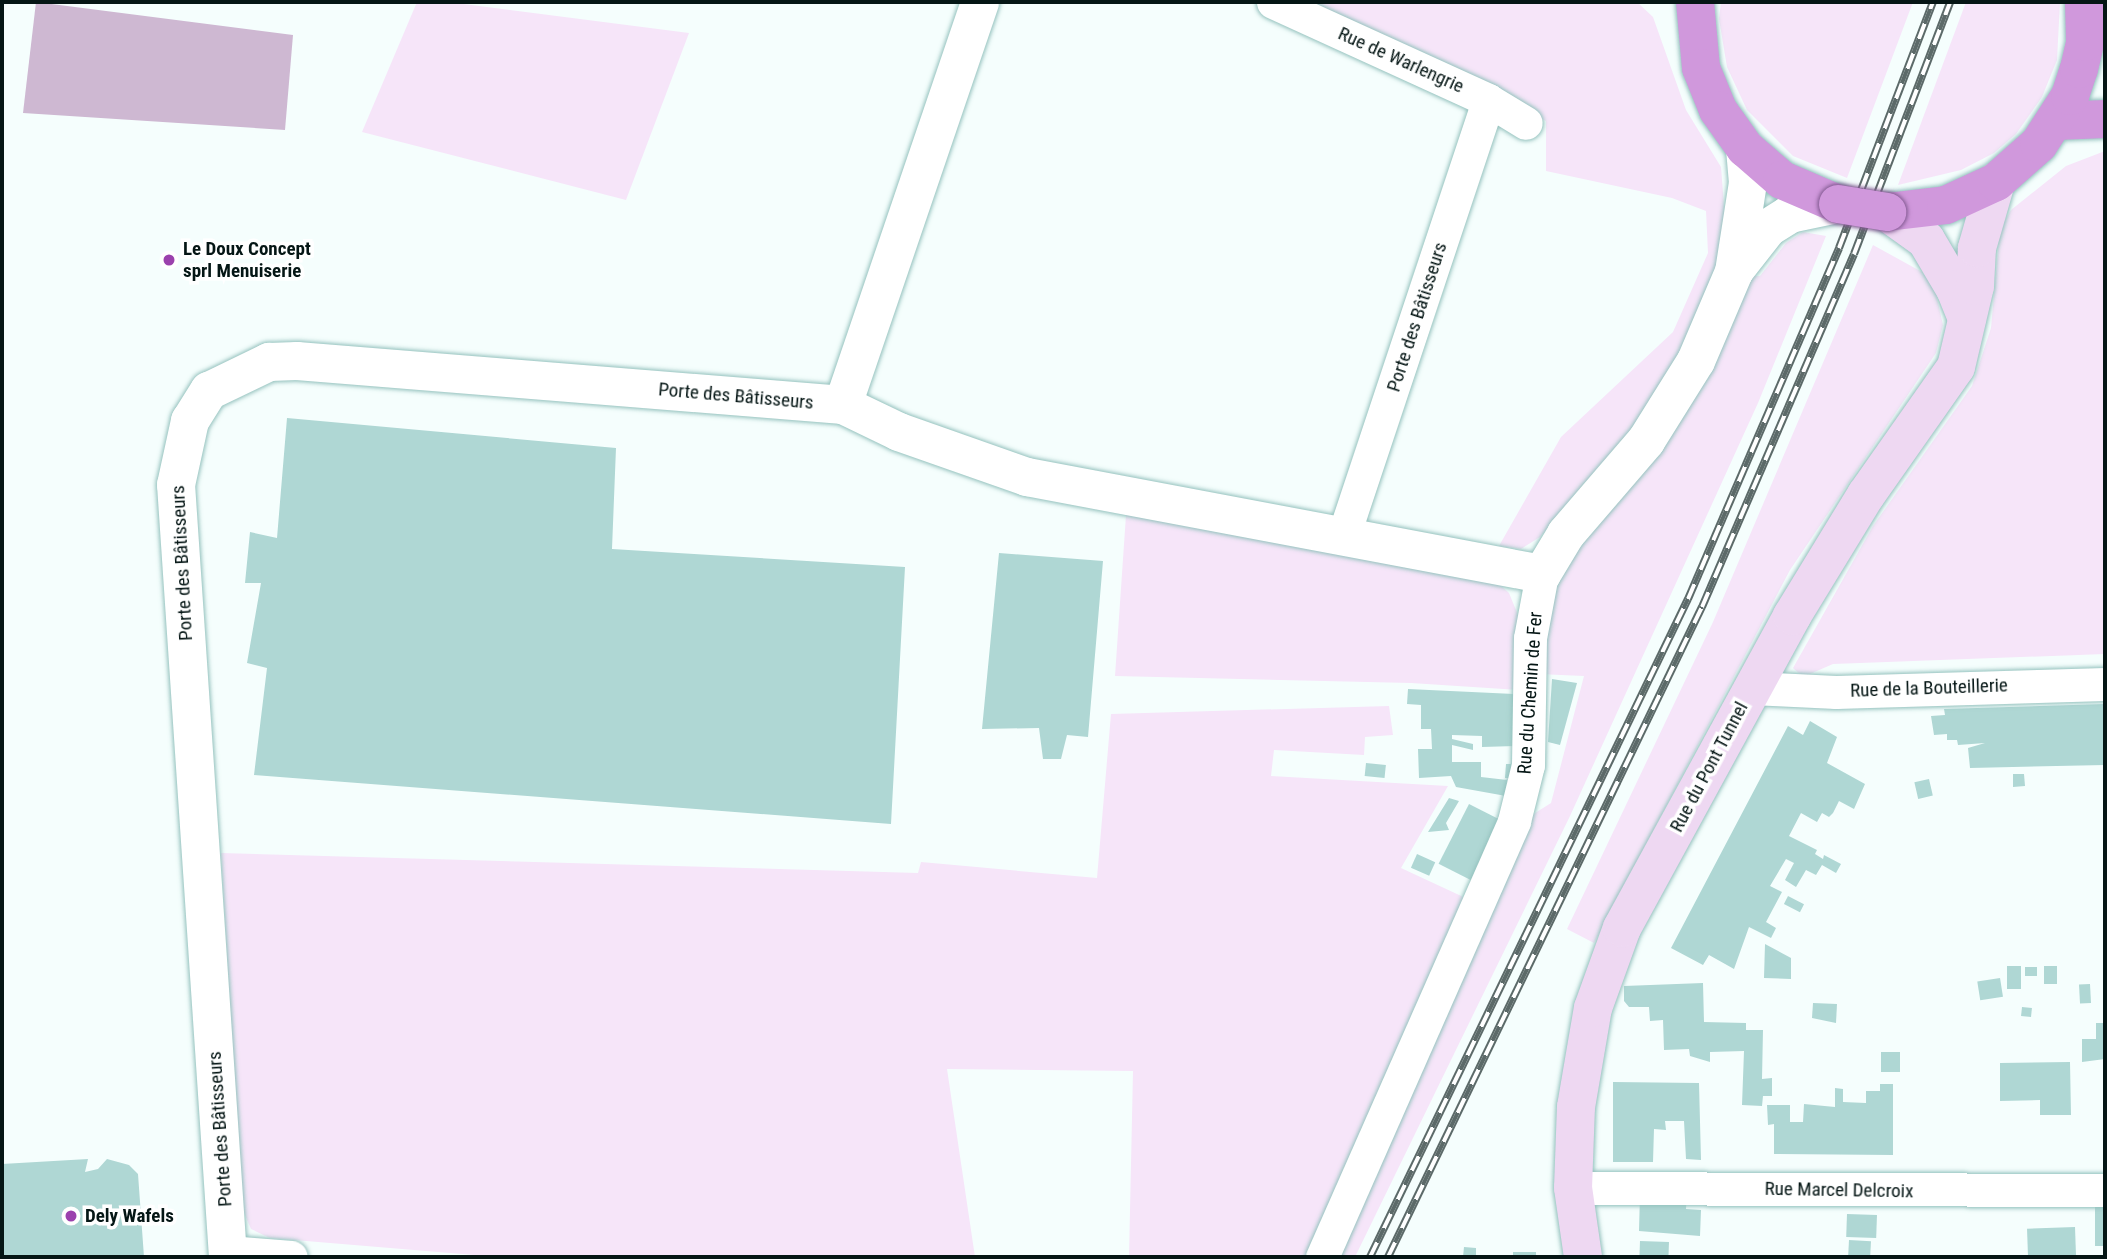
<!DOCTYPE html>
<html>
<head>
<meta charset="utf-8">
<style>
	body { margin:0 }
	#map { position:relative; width:2107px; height:1259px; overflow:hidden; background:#f5fefd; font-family:"Roboto Condensed",sans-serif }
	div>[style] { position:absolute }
	.green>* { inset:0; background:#f6e5f9 }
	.forest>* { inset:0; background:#ceb8d2 }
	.building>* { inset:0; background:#afd7d4; transform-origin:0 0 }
	.roads { filter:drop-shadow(0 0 2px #95c2be) drop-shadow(0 0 2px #95c2be) }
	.minor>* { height:33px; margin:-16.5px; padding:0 16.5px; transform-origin:16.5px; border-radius:16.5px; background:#fff }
	.tertiary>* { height:38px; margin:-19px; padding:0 19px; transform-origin:19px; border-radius:19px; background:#fff }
	.secondary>* { height:38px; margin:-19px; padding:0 19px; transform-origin:19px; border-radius:19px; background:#eed8f2 }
	.trunk>* { height:38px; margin:-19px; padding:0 19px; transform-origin:19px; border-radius:19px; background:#d098dc }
	.rail>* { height:8px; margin-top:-4px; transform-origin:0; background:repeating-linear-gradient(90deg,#fff 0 16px,#5c6a69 0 32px); box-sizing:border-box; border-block:2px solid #5c6a69 }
	.bridges { filter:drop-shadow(0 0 2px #825a91) drop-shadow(0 0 2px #825a91) }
	.trunk-bridge>* { height:38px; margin:-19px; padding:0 19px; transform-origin:19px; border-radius:19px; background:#d098dc }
	.dots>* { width:19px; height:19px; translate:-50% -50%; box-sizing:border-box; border:4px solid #fff; border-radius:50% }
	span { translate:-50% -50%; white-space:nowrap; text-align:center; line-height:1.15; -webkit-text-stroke:7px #fff; paint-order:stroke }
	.street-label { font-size:19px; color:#051615 }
	.poi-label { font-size:19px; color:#051615; font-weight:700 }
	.left { translate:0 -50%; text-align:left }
	.frame { position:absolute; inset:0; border:4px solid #051615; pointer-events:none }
</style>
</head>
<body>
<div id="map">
	<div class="green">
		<div style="clip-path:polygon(417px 2px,448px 2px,689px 33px,626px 200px,362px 132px)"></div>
		<div style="clip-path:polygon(1303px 2px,1637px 2px,1653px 17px,1686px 110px,1721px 167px,1725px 219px,1732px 223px,1699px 321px,1647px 411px,1540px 537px,1521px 549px,1499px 546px,1561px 437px,1673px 332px,1708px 253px,1706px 211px,1672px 198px,1546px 171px,1546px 121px)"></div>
		<div style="clip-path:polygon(1721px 2px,1913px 2px,1847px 178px,1793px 156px,1747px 110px,1727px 67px,1719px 19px)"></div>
		<div style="clip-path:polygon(1966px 2px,2060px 2px,2057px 60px,2042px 97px,2016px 134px,1994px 153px,1961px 170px,1898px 185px)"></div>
		<div style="clip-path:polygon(2105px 151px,2105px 654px,1833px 664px,1803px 677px,1793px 668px,1873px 526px,1972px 386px,1991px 328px,2000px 229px,2011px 210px,2066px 166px)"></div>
		<div style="clip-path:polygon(1803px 232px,1826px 236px,1758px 403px,1570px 816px,1355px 1257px,1331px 1257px,1532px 815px,1551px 803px,1584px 676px,1538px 674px,1545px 620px,1559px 577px,1748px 276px,1760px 276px,1786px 243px)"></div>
		<div style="clip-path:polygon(1873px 245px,1922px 272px,1935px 290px,1943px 325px,1936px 353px,1790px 570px,1594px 943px,1567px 929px,1713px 622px)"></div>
		<div style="clip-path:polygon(1126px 515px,1492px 578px,1509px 593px,1518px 615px,1519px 690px,1411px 683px,1115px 676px)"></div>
		<div style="clip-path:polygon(1389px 706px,1393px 735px,1365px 737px,1364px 755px,1274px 750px,1271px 776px,1448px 786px,1401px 868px,1472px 901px,1314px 1257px,1129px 1257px,1133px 1071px,947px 1069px,975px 1257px,498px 1257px,270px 1238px,251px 1229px,242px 1208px,221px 853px,918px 873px,921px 862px,1097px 878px,1111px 714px)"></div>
	</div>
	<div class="forest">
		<div style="clip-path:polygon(36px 2px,293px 35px,285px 130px,23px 113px)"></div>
	</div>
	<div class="building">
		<div style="clip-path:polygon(287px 418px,616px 448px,612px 549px,905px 567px,891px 824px,254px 775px,267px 668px,247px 663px,261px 583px,245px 583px,250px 532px,277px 538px)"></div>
		<div style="clip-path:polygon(999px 553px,1103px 561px,1088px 737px,1067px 735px,1061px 759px,1043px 759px,1039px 728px,982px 729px)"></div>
		<div style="clip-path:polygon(1552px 679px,1577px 683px,1560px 745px,1548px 742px)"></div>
		<div style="clip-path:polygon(1408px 689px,1514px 694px,1515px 746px,1482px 747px,1482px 736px,1452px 735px,1452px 739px,1473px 744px,1473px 750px,1452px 745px,1452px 762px,1481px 762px,1481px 777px,1507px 780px,1506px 796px,1456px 787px,1451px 776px,1419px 778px,1418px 749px,1432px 749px,1431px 729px,1421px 729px,1421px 705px,1407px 704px)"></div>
		<div style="clip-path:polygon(2105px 704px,2105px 765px,1970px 768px,1968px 748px,1985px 743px,1958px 745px,1957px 740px,1947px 740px,1947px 734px,1934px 735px,1931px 716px,1945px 715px,1944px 709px)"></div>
		<div style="clip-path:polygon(1810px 721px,1837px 737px,1827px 763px,1865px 784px,1854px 809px,1839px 801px,1833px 813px,1829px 817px,1822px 813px,1817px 822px,1801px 813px,1789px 836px,1817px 850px,1815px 854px,1823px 859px,1824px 855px,1841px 864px,1836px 873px,1822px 865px,1816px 875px,1806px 870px,1796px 887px,1785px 880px,1794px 863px,1786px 859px,1770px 886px,1782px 892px,1766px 922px,1776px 928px,1771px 938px,1749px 927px,1734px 969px,1709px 955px,1703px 965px,1671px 948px,1788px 726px,1803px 735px)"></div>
		<div style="left:1366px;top:763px;width:20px;height:13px;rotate:6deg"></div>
		<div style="clip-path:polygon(1506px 764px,1511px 764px,1511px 778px,1505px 778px)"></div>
		<div style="clip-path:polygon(2013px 774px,2024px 774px,2025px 786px,2013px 787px)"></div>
		<div style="left:1929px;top:779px;width:17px;height:15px;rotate:77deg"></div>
		<div style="clip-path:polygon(1449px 798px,1459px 801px,1446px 823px,1449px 830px,1428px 832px)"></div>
		<div style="left:1469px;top:804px;width:36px;height:67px;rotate:27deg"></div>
		<div style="left:1417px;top:854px;width:20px;height:15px;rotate:24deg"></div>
		<div style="left:1788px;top:896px;width:18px;height:9px;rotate:27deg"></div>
		<div style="clip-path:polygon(1765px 944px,1791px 958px,1791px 979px,1764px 978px)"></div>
		<div style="left:2007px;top:966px;width:14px;height:23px"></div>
		<div style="left:2057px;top:966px;width:18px;height:13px;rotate:90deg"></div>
		<div style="left:2025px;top:967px;width:12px;height:9px"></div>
		<div style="left:2000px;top:978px;width:19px;height:23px;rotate:81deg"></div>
		<div style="clip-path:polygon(1703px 983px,1704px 1022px,1746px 1023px,1746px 1030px,1763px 1030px,1762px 1079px,1772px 1078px,1772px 1096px,1763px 1096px,1762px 1106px,1742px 1105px,1744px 1051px,1710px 1052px,1710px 1062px,1690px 1056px,1689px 1049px,1664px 1050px,1663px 1020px,1650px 1021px,1649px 1007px,1629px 1007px,1624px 1001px,1624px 986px)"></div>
		<div style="left:2090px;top:984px;width:19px;height:11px;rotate:87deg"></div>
		<div style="clip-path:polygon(1813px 1003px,1837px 1004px,1836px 1023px,1812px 1018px)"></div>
		<div style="left:2022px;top:1007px;width:10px;height:9px;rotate:6deg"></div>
		<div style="clip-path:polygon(2096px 1023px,2105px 1023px,2105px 1059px,2082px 1062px,2082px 1039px,2096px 1039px)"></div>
		<div style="left:1881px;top:1052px;width:19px;height:20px"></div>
		<div style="clip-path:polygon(2070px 1062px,2071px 1115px,2040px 1115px,2040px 1100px,2000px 1101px,2000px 1063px)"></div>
		<div style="clip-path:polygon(1613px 1082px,1699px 1083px,1701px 1160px,1686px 1159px,1684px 1121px,1665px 1121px,1666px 1130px,1654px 1129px,1653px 1162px,1613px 1162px)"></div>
		<div style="clip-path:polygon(1880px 1084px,1893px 1084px,1893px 1155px,1774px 1154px,1774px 1124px,1768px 1125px,1767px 1105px,1790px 1105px,1790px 1122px,1803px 1122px,1804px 1104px,1835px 1107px,1835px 1088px,1843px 1089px,1843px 1102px,1866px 1103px,1866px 1091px,1880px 1091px)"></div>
		<div style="clip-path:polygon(88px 1159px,85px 1172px,98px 1169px,107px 1159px,129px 1165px,138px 1174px,144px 1257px,2px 1257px,2px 1164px)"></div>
		<div style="clip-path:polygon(1687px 1193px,1686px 1209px,1701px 1210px,1700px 1236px,1639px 1231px,1640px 1194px)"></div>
		<div style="left:2095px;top:1204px;width:10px;height:42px"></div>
		<div style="left:1847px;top:1214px;width:30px;height:23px;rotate:2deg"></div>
		<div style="left:2075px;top:1227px;width:30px;height:48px;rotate:88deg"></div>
		<div style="left:1849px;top:1240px;width:22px;height:17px;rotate:3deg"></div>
		<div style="left:1640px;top:1241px;width:29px;height:16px;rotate:2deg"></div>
		<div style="clip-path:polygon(1464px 1247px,1476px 1248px,1476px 1257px,1463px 1257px)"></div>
		<div style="left:1513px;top:1252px;width:23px;height:5px"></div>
	</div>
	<div class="roads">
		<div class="minor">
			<div style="left:1273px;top:2px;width:236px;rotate:24.5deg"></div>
			<div style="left:1488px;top:100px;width:44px;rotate:31.2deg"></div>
			<div style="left:1344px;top:534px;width:457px;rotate:-71.6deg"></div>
			<div style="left:1752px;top:688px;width:84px;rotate:2.7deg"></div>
			<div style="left:1836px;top:692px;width:269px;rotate:-1.7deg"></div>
			<div style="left:1573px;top:1188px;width:532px;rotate:0.22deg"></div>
			<div style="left:228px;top:1252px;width:63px;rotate:4.5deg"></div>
			<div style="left:1322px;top:1257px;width:476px;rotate:-66.2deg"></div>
			<div style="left:1514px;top:821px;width:58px;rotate:-76deg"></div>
			<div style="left:1528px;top:765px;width:127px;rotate:-89.1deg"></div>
			<div style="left:1530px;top:638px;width:65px;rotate:-79.4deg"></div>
		</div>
		<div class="tertiary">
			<div style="left:1735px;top:270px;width:53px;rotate:-51.8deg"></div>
			<div style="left:1768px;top:228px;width:26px;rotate:-32deg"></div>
			<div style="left:1790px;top:214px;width:49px;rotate:-11.8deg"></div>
			<div style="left:843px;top:405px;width:426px;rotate:-71.2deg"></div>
			<div style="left:228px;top:1257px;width:774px;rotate:-93.85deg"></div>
			<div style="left:176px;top:485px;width:66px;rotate:-77.7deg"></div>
			<div style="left:190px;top:421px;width:36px;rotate:-58deg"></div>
			<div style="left:209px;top:391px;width:67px;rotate:-25.8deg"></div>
			<div style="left:269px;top:362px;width:28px;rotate:-2deg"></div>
			<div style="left:297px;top:361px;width:548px;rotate:4.61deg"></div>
			<div style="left:843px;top:405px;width:62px;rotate:25.7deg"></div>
			<div style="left:899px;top:432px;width:136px;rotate:19.4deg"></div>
			<div style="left:1027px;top:477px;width:524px;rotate:10.67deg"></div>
			<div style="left:1542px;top:574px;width:47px;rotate:-59deg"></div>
			<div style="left:1566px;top:534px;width:123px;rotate:-49.3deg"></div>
			<div style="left:1646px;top:441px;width:94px;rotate:-58deg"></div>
			<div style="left:1696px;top:361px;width:97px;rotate:-66.9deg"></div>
			<div style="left:1734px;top:272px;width:90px;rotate:-81.1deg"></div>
			<div style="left:1748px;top:183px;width:35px;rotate:-95deg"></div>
		</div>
		<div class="secondary">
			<div style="left:1887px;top:212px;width:48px;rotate:35.7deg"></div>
			<div style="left:1926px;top:240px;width:57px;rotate:59.4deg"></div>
			<div style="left:1955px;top:289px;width:32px;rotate:68deg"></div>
			<div style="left:1583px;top:1257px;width:70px;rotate:-98.2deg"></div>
			<div style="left:1573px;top:1188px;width:81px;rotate:-87.9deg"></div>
			<div style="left:1576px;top:1107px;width:100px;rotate:-80.3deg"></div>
			<div style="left:1593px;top:1008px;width:85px;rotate:-70.1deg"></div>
			<div style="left:1622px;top:928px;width:355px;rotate:-61.4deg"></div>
			<div style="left:1792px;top:616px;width:142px;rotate:-58.6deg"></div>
			<div style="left:1866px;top:495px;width:156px;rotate:-54.9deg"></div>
			<div style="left:1956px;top:367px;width:83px;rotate:-76.8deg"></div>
			<div style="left:1975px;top:286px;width:38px;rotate:-87deg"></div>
			<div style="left:1977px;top:248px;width:69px;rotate:-73.9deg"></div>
		</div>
		<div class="trunk">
			<div style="left:1695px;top:2px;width:66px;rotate:84.8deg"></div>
			<div style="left:1701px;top:68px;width:45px;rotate:68deg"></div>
			<div style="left:1718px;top:110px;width:47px;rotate:54.6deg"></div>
			<div style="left:1745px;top:148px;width:49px;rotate:40.9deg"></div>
			<div style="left:1782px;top:180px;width:61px;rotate:23.2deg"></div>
			<div style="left:2056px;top:121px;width:49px;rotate:-2.3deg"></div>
			<div style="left:1887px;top:212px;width:59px;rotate:-6.8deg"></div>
			<div style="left:1946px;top:205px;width:55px;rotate:-24.7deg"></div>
			<div style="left:1996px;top:182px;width:57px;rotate:-41.5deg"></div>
			<div style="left:2039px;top:144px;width:57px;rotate:-57.1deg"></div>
			<div style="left:2070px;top:96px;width:28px;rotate:-72deg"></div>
			<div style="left:2079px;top:69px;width:28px;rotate:-77deg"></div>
			<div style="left:2085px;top:42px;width:40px;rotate:-91.4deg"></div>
		</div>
	</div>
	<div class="rail">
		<div style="left:1370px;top:1257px;width:731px;rotate:-64.21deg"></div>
		<div style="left:1688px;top:599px;width:382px;rotate:-66.7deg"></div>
		<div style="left:1839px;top:248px;width:263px;rotate:-69.1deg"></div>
		<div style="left:1388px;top:1257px;width:722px;rotate:-64.22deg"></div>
		<div style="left:1702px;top:607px;width:384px;rotate:-66.7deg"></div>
		<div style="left:1854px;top:254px;width:270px;rotate:-69.1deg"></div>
	</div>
	<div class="bridges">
		<div class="trunk-bridge">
			<div style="left:1838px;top:204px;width:50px;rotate:9.3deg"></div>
		</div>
	</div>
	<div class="dots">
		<div style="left:169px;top:260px;background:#9b41ad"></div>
		<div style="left:71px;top:1216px;background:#9b41ad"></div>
	</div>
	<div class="street-label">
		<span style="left:1401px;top:60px;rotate:24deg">Rue de Warlengrie</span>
		<span style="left:1417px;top:317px;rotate:-72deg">Porte des Bâtisseurs</span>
		<span style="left:736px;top:396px;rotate:5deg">Porte des Bâtisseurs</span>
		<span style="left:182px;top:563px;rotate:-93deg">Porte des Bâtisseurs</span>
		<span style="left:1929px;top:688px;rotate:-2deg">Rue de la Bouteillerie</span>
		<span style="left:1530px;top:693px;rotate:-86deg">Rue du Chemin de Fer</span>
		<span style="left:1709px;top:767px;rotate:-62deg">Rue du Pont Tunnel</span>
		<span style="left:220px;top:1129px;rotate:-94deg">Porte des Bâtisseurs</span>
		<span style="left:1839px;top:1190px;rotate:1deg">Rue Marcel Delcroix</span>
	</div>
	<div class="poi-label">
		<span class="left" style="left:183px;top:260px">Le Doux Concept<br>sprl Menuiserie</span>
		<span class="left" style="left:85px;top:1216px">Dely Wafels</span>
	</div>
	<div class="frame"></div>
</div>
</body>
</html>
